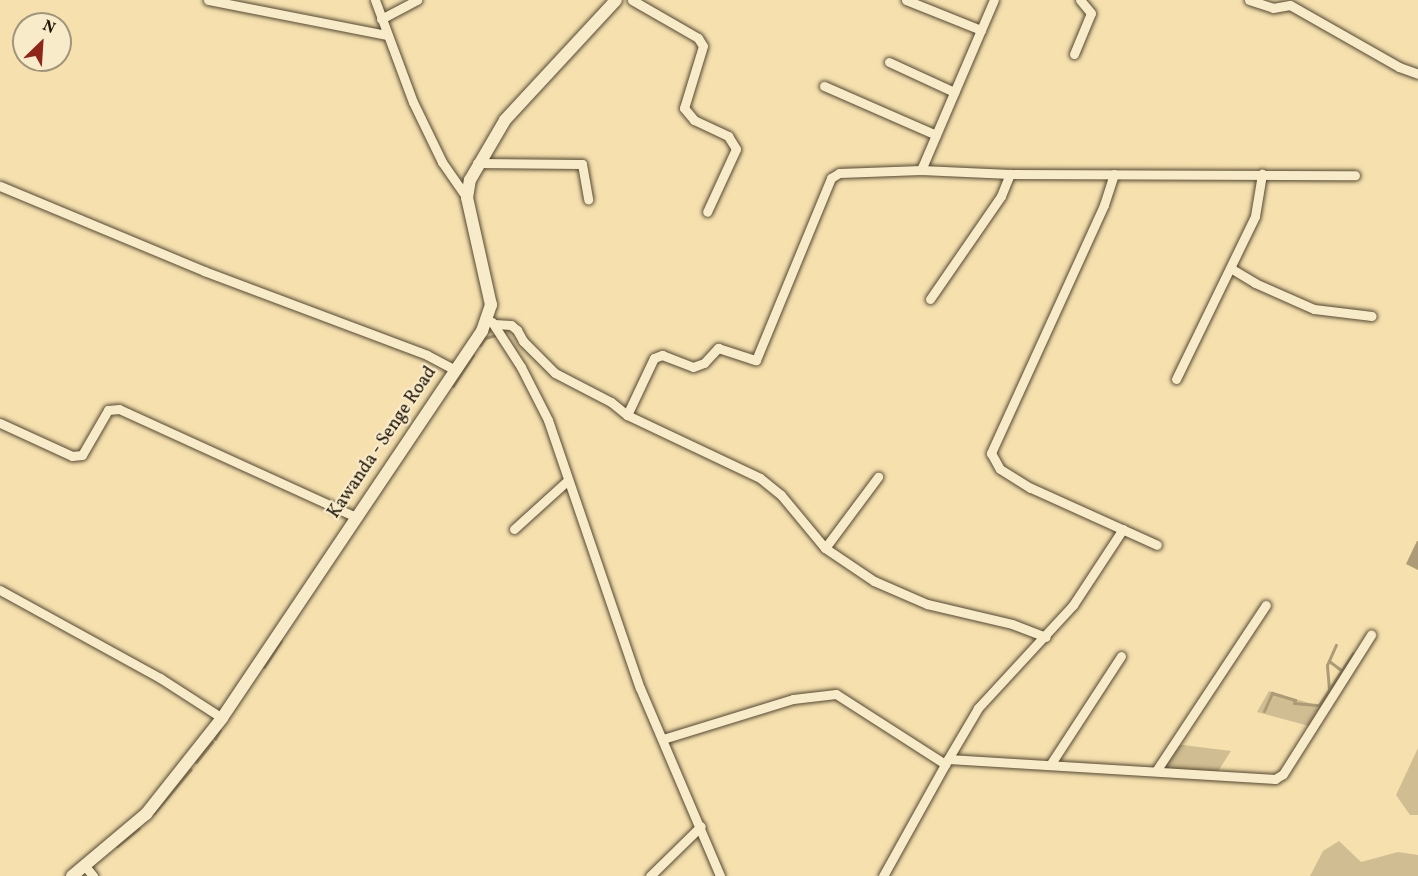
<!DOCTYPE html>
<html>
<head>
<meta charset="utf-8">
<style>
	body { margin:0 }
	#map { position:relative; width:1418px; height:876px; overflow:hidden; background:#f5e0ae; font-family:Vollkorn,serif }
	div>[style] { position:absolute }
	.green>* { inset:0; background:#d1bd92 }
	.water>* { inset:0; background:#ac9b76 }
	.stream>* { height:3px; margin:-1.5px; padding:0 1.5px; transform-origin:1.5px; border-radius:1.5px; background:#ac9b76 }
	.roads { filter:drop-shadow(0 0 2px #544832) drop-shadow(0 0 2px #544832) }
	.minor>* { height:9px; margin:-4.5px; padding:0 4.5px; transform-origin:4.5px; border-radius:4.5px; background:#f8ebca }
	.tertiary>* { height:12px; margin:-6px; padding:0 6px; transform-origin:6px; border-radius:6px; background:#f8ebca }
	span { translate:-50% -50%; white-space:nowrap; text-align:center; line-height:1.15; -webkit-text-stroke:4.5px #f8ebca; paint-order:stroke }
	.street-label { font-size:18px; color:#1f1508 }
	.north { position:absolute; left:12px; top:12px; width:60px; height:60px; box-sizing:border-box; background:#f8ebca; border:2px solid #a1957c; border-radius:50%; rotate:25deg; font-size:16px; font-weight:700; line-height:24px; text-align:center; color:#1f1508 }
	.north::after { content:''; display:block; margin:auto; width:21px; height:27px; background:#8f2418; clip-path:polygon(50% 0,100% 100%,50% 72%,0 100%) }
</style>
</head>
<body>
<div id="map">
	<div class="green">
		<div style="clip-path:polygon(1269px 691px,1322px 707px,1309px 726px,1257px 712px)"></div>
		<div style="clip-path:polygon(1179px 745px,1183px 745px,1231px 751px,1217px 773px,1162px 769px)"></div>
		<div style="clip-path:polygon(1418px 748px,1418px 815px,1410px 815px,1396px 795px)"></div>
		<div style="clip-path:polygon(1339px 841px,1361px 862px,1398px 852px,1418px 855px,1418px 876px,1310px 876px,1323px 851px)"></div>
	</div>
	<div class="water">
		<div style="clip-path:polygon(1417px 541px,1418px 541px,1418px 570px,1406px 564px)"></div>
	</div>
	<div class="stream">
		<div style="left:480px;top:345px;width:9px;rotate:-54deg"></div>
		<div style="left:485px;top:338px;width:11px;rotate:-15deg"></div>
		<div style="left:453px;top:386px;width:37px;rotate:-57deg"></div>
		<div style="left:1329px;top:661px;width:15px;rotate:37deg"></div>
		<div style="left:264px;top:667px;width:31px;rotate:-57deg"></div>
		<div style="left:1329px;top:689px;width:24px;rotate:-95deg"></div>
		<div style="left:1327px;top:665px;width:22px;rotate:-66deg"></div>
		<div style="left:1264px;top:711px;width:20px;rotate:-66deg"></div>
		<div style="left:1272px;top:693px;width:24px;rotate:17deg"></div>
		<div style="left:1295px;top:700px;width:3px;rotate:108deg"></div>
		<div style="left:1294px;top:703px;width:25px;rotate:5deg"></div>
		<div style="left:1319px;top:705px;width:62px;rotate:-56.8deg"></div>
		<div style="left:215px;top:739px;width:10px;rotate:-61deg"></div>
		<div style="left:196px;top:762px;width:26px;rotate:-51deg"></div>
		<div style="left:154px;top:813px;width:57px;rotate:-49.9deg"></div>
		<div style="left:117px;top:846px;width:28px;rotate:-39deg"></div>
	</div>
	<div class="roads">
		<div class="minor">
			<div style="left:208px;top:0;width:182px;rotate:11.1deg"></div>
			<div style="left:375px;top:0;width:109px;rotate:69.6deg"></div>
			<div style="left:413px;top:102px;width:67px;rotate:64.2deg"></div>
			<div style="left:442px;top:162px;width:44px;rotate:55.2deg"></div>
			<div style="left:632px;top:0;width:76px;rotate:29.9deg"></div>
			<div style="left:698px;top:38px;width:9px;rotate:58deg"></div>
			<div style="left:703px;top:46px;width:65px;rotate:107deg"></div>
			<div style="left:684px;top:108px;width:16px;rotate:50deg"></div>
			<div style="left:694px;top:120px;width:38px;rotate:25deg"></div>
			<div style="left:728px;top:136px;width:15px;rotate:58deg"></div>
			<div style="left:736px;top:149px;width:69px;rotate:114.7deg"></div>
			<div style="left:906px;top:0;width:81px;rotate:21.8deg"></div>
			<div style="left:1249px;top:0;width:25px;rotate:18deg"></div>
			<div style="left:1273px;top:8px;width:17px;rotate:-10deg"></div>
			<div style="left:1290px;top:5px;width:125px;rotate:29.6deg"></div>
			<div style="left:1399px;top:67px;width:20px;rotate:20deg"></div>
			<div style="left:381px;top:19px;width:41px;rotate:-27.8deg"></div>
			<div style="left:1074px;top:54px;width:44px;rotate:-67.5deg"></div>
			<div style="left:1091px;top:13px;width:17px;rotate:-130deg"></div>
			<div style="left:889px;top:62px;width:72px;rotate:24.8deg"></div>
			<div style="left:824px;top:86px;width:122px;rotate:23.6deg"></div>
			<div style="left:477px;top:163px;width:105px;rotate:0.5deg"></div>
			<div style="left:582px;top:164px;width:36px;rotate:80deg"></div>
			<div style="left:921px;top:170px;width:185px;rotate:-66.8deg"></div>
			<div style="left:1114px;top:174px;width:33px;rotate:108deg"></div>
			<div style="left:1104px;top:205px;width:273px;rotate:114.5deg"></div>
			<div style="left:991px;top:453px;width:18px;rotate:61deg"></div>
			<div style="left:1000px;top:469px;width:36px;rotate:32deg"></div>
			<div style="left:1031px;top:488px;width:138px;rotate:24.3deg"></div>
			<div style="left:0;top:186px;width:221px;rotate:22.6deg"></div>
			<div style="left:204px;top:271px;width:238px;rotate:20.6deg"></div>
			<div style="left:427px;top:355px;width:32px;rotate:28deg"></div>
			<div style="left:1232px;top:269px;width:27px;rotate:31deg"></div>
			<div style="left:1255px;top:283px;width:64px;rotate:23.8deg"></div>
			<div style="left:1314px;top:309px;width:58px;rotate:6.9deg"></div>
			<div style="left:930px;top:299px;width:125px;rotate:-55.4deg"></div>
			<div style="left:1001px;top:196px;width:24px;rotate:-68deg"></div>
			<div style="left:492px;top:322px;width:54px;rotate:57.2deg"></div>
			<div style="left:521px;top:367px;width:59px;rotate:63deg"></div>
			<div style="left:548px;top:420px;width:283px;rotate:71.1deg"></div>
			<div style="left:640px;top:688px;width:204px;rotate:66.9deg"></div>
			<div style="left:494px;top:324px;width:17px;rotate:3deg"></div>
			<div style="left:511px;top:325px;width:8px;rotate:40deg"></div>
			<div style="left:517px;top:330px;width:13px;rotate:61deg"></div>
			<div style="left:523px;top:341px;width:45px;rotate:45deg"></div>
			<div style="left:555px;top:373px;width:63px;rotate:27.4deg"></div>
			<div style="left:611px;top:402px;width:21px;rotate:39deg"></div>
			<div style="left:627px;top:415px;width:147px;rotate:25.3deg"></div>
			<div style="left:760px;top:478px;width:27px;rotate:39deg"></div>
			<div style="left:781px;top:495px;width:69px;rotate:50.3deg"></div>
			<div style="left:825px;top:548px;width:59px;rotate:34deg"></div>
			<div style="left:874px;top:581px;width:58px;rotate:23.5deg"></div>
			<div style="left:927px;top:604px;width:87px;rotate:13.2deg"></div>
			<div style="left:1012px;top:624px;width:36px;rotate:21deg"></div>
			<div style="left:1176px;top:379px;width:181px;rotate:-64.1deg"></div>
			<div style="left:1255px;top:216px;width:43px;rotate:-80.5deg"></div>
			<div style="left:627px;top:415px;width:63px;rotate:-64.7deg"></div>
			<div style="left:654px;top:358px;width:9px;rotate:-21deg"></div>
			<div style="left:662px;top:355px;width:33px;rotate:21deg"></div>
			<div style="left:693px;top:367px;width:12px;rotate:-20deg"></div>
			<div style="left:704px;top:363px;width:21px;rotate:-47deg"></div>
			<div style="left:718px;top:348px;width:40px;rotate:18deg"></div>
			<div style="left:756px;top:360px;width:197px;rotate:-67.6deg"></div>
			<div style="left:831px;top:178px;width:9px;rotate:-32deg"></div>
			<div style="left:839px;top:173px;width:82px;rotate:-2.1deg"></div>
			<div style="left:921px;top:170px;width:89px;rotate:2.6deg"></div>
			<div style="left:1010px;top:174px;width:345px;rotate:0.2deg"></div>
			<div style="left:0;top:423px;width:79px;rotate:24.6deg"></div>
			<div style="left:72px;top:456px;width:10px;rotate:-6deg"></div>
			<div style="left:82px;top:455px;width:52px;rotate:-60deg"></div>
			<div style="left:108px;top:410px;width:11px;rotate:-5deg"></div>
			<div style="left:119px;top:409px;width:258px;rotate:24.5deg"></div>
			<div style="left:514px;top:529px;width:73px;rotate:-42.2deg"></div>
			<div style="left:825px;top:548px;width:89px;rotate:-53.3deg"></div>
			<div style="left:0;top:590px;width:183px;rotate:28.8deg"></div>
			<div style="left:160px;top:678px;width:74px;rotate:32.8deg"></div>
			<div style="left:663px;top:739px;width:136px;rotate:-17.1deg"></div>
			<div style="left:793px;top:699px;width:43px;rotate:-6.6deg"></div>
			<div style="left:836px;top:694px;width:130px;rotate:32.7deg"></div>
			<div style="left:948px;top:759px;width:59px;rotate:-59.5deg"></div>
			<div style="left:978px;top:708px;width:140px;rotate:-47.3deg"></div>
			<div style="left:1073px;top:605px;width:91px;rotate:-56.7deg"></div>
			<div style="left:1050px;top:765px;width:130px;rotate:-56.9deg"></div>
			<div style="left:1156px;top:771px;width:199px;rotate:-56.5deg"></div>
			<div style="left:85px;top:866px;width:13px;rotate:51deg"></div>
			<div style="left:650px;top:876px;width:71px;rotate:-44.4deg"></div>
			<div style="left:883px;top:876px;width:134px;rotate:-60.9deg"></div>
			<div style="left:948px;top:759px;width:328px;rotate:3.5deg"></div>
			<div style="left:1275px;top:779px;width:9px;rotate:-32deg"></div>
			<div style="left:1283px;top:774px;width:165px;rotate:-57.7deg"></div>
		</div>
		<div class="tertiary">
			<div style="left:72px;top:876px;width:97px;rotate:-40deg"></div>
			<div style="left:146px;top:814px;width:122px;rotate:-51.6deg"></div>
			<div style="left:222px;top:718px;width:466px;rotate:-56.1deg"></div>
			<div style="left:482px;top:331px;width:28px;rotate:-71deg"></div>
			<div style="left:491px;top:305px;width:110px;rotate:-102.6deg"></div>
			<div style="left:467px;top:198px;width:18px;rotate:-81deg"></div>
			<div style="left:470px;top:180px;width:69px;rotate:-59.7deg"></div>
			<div style="left:505px;top:120px;width:163px;rotate:-47.2deg"></div>
		</div>
	</div>
	<div class="street-label">
		<span style="left:383px;top:443px;rotate:-56deg">Kawanda - Senge Road</span>
	</div>
	<div class="north">N</div>
</div>
</body>
</html>
